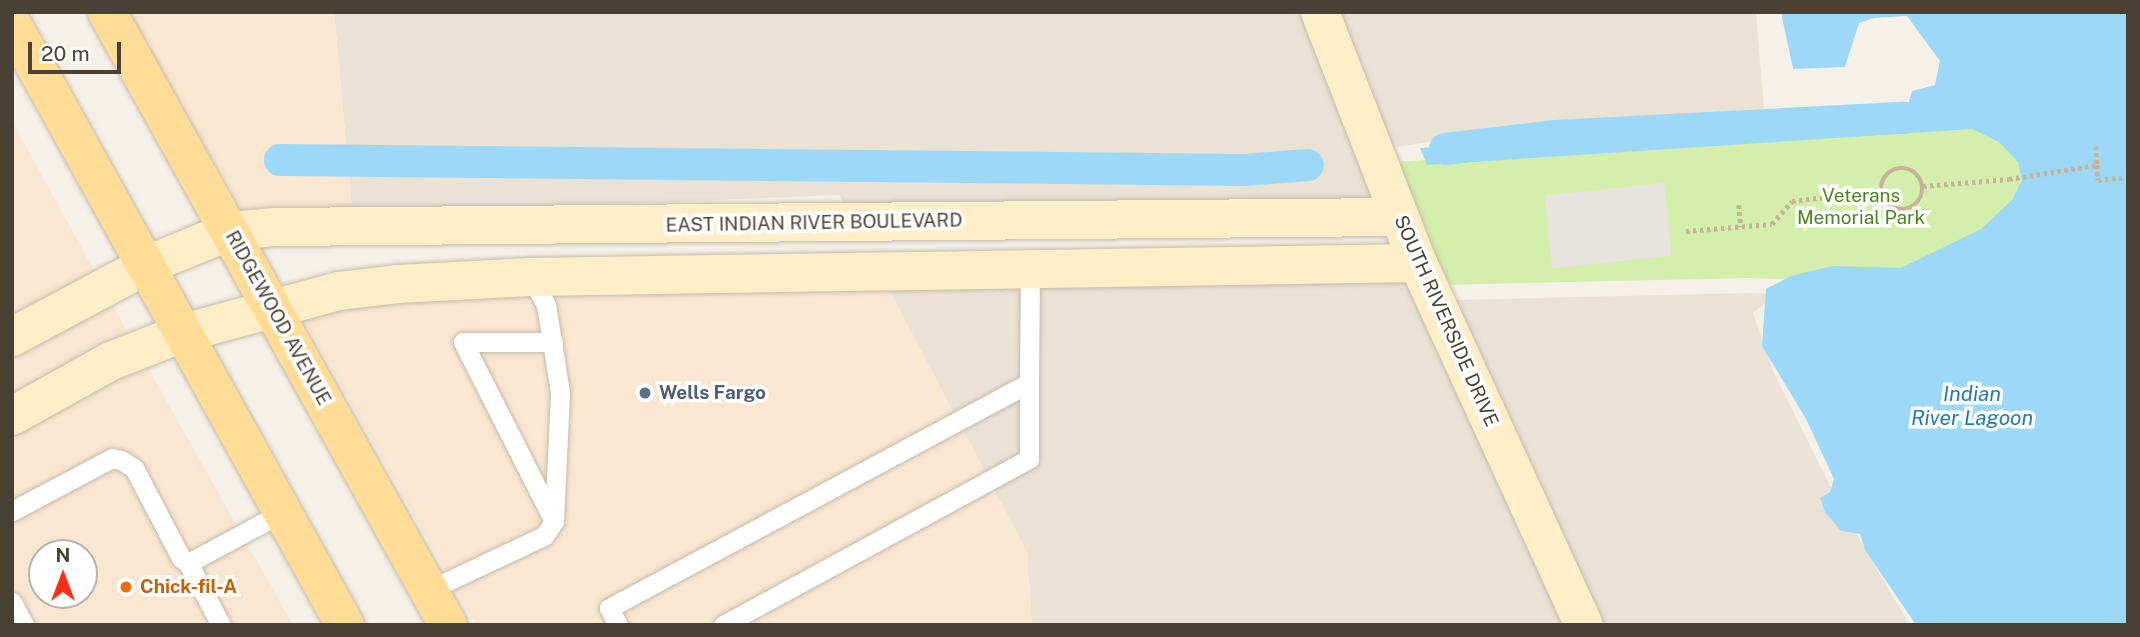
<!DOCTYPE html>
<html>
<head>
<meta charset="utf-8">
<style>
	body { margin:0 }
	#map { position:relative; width:2140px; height:637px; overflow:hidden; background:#f6f1e8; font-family:"Public Sans",sans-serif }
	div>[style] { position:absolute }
	.residential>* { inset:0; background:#eae3d5 }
	.commercial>* { inset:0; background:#fae7d1 }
	.green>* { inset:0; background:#d4eeac }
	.parking>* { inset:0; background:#e7e4e0; transform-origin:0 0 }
	.water>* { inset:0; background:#9ed8f9 }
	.canal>* { height:32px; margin:-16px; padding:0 16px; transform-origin:16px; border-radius:16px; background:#9ed8f9 }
	.path>* { height:4.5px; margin-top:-2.25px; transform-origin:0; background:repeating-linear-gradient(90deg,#c6b498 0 3.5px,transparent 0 7px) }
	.path>.ring { margin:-2.25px; padding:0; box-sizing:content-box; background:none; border:4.5px solid #c6b498; border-radius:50% }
	.roads { filter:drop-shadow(0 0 2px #c5bbac) drop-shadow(0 0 2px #c5bbac) }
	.lane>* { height:19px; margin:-9.5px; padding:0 9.5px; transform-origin:9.5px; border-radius:9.5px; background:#fff }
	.secondary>* { height:38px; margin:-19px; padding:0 19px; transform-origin:19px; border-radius:19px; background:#ffefc8 }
	.primary>* { height:38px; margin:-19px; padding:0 19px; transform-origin:19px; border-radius:19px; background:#ffdd97 }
	.dots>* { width:19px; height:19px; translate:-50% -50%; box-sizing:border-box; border:4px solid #fff; border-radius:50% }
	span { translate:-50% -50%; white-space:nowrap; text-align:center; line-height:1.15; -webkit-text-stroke:7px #fff; paint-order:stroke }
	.park-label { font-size:19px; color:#4b8421 }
	.street-label { font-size:19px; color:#4a4135 }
	.service-label { font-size:19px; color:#4e5e75; font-weight:700 }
	.left { translate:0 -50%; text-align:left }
	.food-label { font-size:19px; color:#c56008; font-weight:700 }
	.water-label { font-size:21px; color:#1f7bb2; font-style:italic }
	.frame { position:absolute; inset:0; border:14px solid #4a4135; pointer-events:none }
	.north { position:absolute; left:28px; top:539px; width:70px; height:70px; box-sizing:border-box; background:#fff; border:2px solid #b7b3ae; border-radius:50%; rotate:0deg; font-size:19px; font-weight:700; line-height:28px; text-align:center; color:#4a4135 }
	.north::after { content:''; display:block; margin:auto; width:24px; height:32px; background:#ff2e15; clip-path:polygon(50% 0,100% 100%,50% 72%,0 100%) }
	.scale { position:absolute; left:28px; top:42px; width:93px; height:32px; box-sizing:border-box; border:4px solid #4a4135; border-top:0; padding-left:9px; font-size:21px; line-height:24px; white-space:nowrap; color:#4a4135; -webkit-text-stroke:5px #fff; paint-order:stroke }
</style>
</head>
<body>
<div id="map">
	<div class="residential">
		<div style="clip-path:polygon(334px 12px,1303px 12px,1376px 199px,844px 204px,839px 195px,518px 208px,352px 209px)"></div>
		<div style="clip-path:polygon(1337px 12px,1756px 12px,1765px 122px,1429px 142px,1390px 148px)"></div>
		<div style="clip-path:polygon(1408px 280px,1566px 625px,1032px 625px,1027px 552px,889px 290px)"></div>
		<div style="clip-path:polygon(1748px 293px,1776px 294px,1753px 313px,1773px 371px,1844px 514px,1910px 625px,1602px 625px,1452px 300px)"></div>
	</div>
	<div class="commercial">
		<div style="clip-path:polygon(129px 12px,334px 12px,352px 209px,243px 212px)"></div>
		<div style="clip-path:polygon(12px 121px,95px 272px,12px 318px)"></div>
		<div style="clip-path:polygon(889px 290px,1027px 552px,1032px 625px,476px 625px,303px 318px,342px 309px,399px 302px,531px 295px)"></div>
		<div style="clip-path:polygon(112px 303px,129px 335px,12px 397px,12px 357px)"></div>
		<div style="clip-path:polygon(evenodd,147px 366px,293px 625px,12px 625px,12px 436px,116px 378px,147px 366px,42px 553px,84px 553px,84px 595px,42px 595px,42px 553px)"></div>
	</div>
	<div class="green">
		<div style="clip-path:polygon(1922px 127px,2128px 135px,1954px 253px,1867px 282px,1748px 278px,1441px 285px,1395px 162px)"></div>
	</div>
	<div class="parking">
		<div style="left:1664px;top:183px;width:73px;height:120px;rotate:84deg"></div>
	</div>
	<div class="water">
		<div style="clip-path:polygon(1781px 12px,2128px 12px,2128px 625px,1916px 625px,1865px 550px,1860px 534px,1841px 531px,1825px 512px,1820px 498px,1830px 492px,1834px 479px,1806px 419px,1762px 346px,1766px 289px,1791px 276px,1832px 266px,1901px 268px,1981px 229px,2012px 200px,2022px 180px,2018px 162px,1999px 142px,1972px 129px,1427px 165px,1420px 148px,1904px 118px,1912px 91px,1935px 85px,1940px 61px,1907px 16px,1874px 18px,1859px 23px,1845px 67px,1793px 69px)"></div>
	</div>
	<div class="canal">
		<div style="left:1445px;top:149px;width:111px;rotate:-6.7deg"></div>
		<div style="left:1555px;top:136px;width:349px;rotate:-3deg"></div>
		<div style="left:280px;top:160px;width:965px;rotate:0.59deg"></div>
		<div style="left:1245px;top:170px;width:63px;rotate:-4.5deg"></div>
	</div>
	<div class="path">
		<div style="left:2096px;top:146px;width:19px;rotate:87deg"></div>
		<div class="ring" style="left:1881px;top:168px;width:37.5px;height:37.5px"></div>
		<div style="left:1923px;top:186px;width:86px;rotate:-4.7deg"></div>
		<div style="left:2009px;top:179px;width:89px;rotate:-9deg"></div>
		<div style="left:2097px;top:165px;width:15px;rotate:86deg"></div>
		<div style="left:2098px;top:180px;width:30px;rotate:-6deg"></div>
		<div style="left:1739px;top:205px;width:22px;rotate:85deg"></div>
		<div style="left:1686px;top:231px;width:86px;rotate:-4.7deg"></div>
		<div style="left:1772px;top:224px;width:30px;rotate:-49deg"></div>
		<div style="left:1792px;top:201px;width:90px;rotate:-7deg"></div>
	</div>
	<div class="roads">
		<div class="lane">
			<div style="left:553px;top:342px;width:90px;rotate:180deg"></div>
			<div style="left:463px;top:342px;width:201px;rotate:63.1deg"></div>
			<div style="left:12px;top:511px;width:113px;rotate:-27.9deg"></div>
			<div style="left:112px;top:458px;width:9px;rotate:13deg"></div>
			<div style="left:121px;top:460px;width:15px;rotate:32deg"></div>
			<div style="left:134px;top:468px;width:102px;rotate:62.4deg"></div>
			<div style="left:181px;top:558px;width:9px;rotate:36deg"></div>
			<div style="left:188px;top:563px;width:70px;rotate:62deg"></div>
			<div style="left:188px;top:563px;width:108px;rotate:-28.2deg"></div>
			<div style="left:429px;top:590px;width:127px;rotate:-25.2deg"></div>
			<div style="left:544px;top:536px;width:18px;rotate:-56deg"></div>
			<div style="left:554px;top:521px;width:129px;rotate:-87.3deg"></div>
			<div style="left:560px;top:392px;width:88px;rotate:-99.1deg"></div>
			<div style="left:546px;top:305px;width:32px;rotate:-118deg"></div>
			<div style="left:12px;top:602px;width:26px;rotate:62deg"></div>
			<div style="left:618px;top:625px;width:19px;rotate:-118deg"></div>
			<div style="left:609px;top:608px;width:476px;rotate:-28.2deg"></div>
			<div style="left:1029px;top:383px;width:114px;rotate:-89.5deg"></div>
			<div style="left:723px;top:625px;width:348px;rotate:-28.5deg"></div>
			<div style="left:1029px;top:459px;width:76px;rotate:-90deg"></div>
		</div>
		<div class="secondary">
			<div style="left:1320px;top:12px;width:269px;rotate:68.7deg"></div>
			<div style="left:1418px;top:263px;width:398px;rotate:65.4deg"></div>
			<div style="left:12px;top:337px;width:153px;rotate:-28.1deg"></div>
			<div style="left:147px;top:265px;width:90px;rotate:-22.3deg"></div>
			<div style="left:230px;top:231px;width:45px;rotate:-5.1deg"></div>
			<div style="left:275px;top:227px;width:1124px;rotate:-0.51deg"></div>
			<div style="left:12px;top:416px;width:113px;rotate:-29.1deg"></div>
			<div style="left:111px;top:361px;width:77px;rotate:-21.3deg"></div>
			<div style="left:183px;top:333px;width:162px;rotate:-15.1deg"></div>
			<div style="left:339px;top:291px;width:59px;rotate:-6.8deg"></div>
			<div style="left:398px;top:284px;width:133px;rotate:-3deg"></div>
			<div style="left:531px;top:277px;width:887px;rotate:-0.9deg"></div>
		</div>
		<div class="primary">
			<div style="left:107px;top:12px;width:701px;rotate:60.91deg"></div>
			<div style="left:12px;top:24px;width:687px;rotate:61.01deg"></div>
		</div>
	</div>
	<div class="dots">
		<div style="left:645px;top:393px;background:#5c6f8a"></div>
		<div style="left:126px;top:587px;background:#e8710a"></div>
	</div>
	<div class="park-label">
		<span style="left:1861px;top:207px">Veterans<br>Memorial Park</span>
	</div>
	<div class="street-label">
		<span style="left:814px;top:223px;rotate:-1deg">EAST INDIAN RIVER BOULEVARD</span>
		<span style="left:278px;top:318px;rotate:61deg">RIDGEWOOD AVENUE</span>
		<span style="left:1446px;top:321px;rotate:66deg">SOUTH RIVERSIDE DRIVE</span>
	</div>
	<div class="service-label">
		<span class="left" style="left:659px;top:393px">Wells Fargo</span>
	</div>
	<div class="food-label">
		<span class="left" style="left:140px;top:587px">Chick-fil-A</span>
	</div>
	<div class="water-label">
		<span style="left:1972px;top:406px">Indian<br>River Lagoon</span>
	</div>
	<div class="frame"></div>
	<div class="north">N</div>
	<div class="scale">20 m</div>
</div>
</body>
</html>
